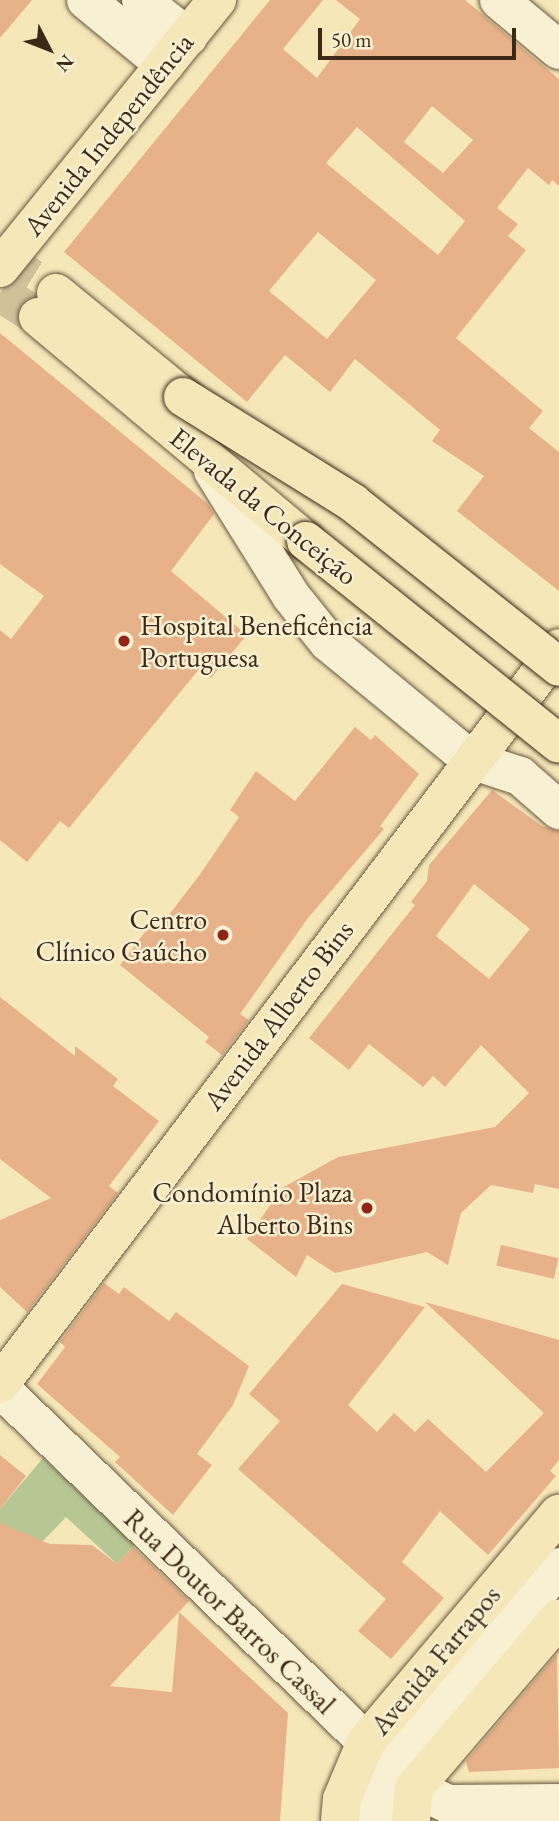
<!DOCTYPE html>
<html>
<head>
<meta charset="utf-8">
<style>
	body { margin:0 }
	#map { position:relative; width:559px; height:1821px; overflow:hidden; background:#f6e7b9; font-family:"EB Garamond",serif }
	div>[style] { position:absolute }
	.green>* { inset:0; background:#b6c794 }
	.building>* { inset:0; background:#e7b289; transform-origin:0 0 }
	.major-tunnel>* { height:38px; margin-top:-19px; transform-origin:0; background:repeating-linear-gradient(90deg,#d1c199 0 38px,transparent 0 57px) }
	.roads { filter:drop-shadow(0 0 2px #6a5840) drop-shadow(0 0 2px #6a5840) }
	.minor>* { height:38px; margin:-19px; padding:0 19px; transform-origin:19px; border-radius:19px; background:#f9efd2 }
	.major>* { height:38px; margin:-19px; padding:0 19px; transform-origin:19px; border-radius:19px; background:#f6e7b9 }
	.bridges { filter:drop-shadow(0 0 2px #3c2917) drop-shadow(0 0 2px #3c2917) }
	.major-bridge>* { height:38px; margin:-19px; padding:0 19px; transform-origin:19px; border-radius:19px; background:#f6e7b9 }
	.dots>* { width:19px; height:19px; translate:-50% -50%; box-sizing:border-box; border:4px solid #f9efd2; border-radius:50% }
	span { translate:-50% -50%; white-space:nowrap; text-align:center; line-height:1.15; -webkit-text-stroke:5px #f9efd2; paint-order:stroke }
	.street-label { font-size:28px; color:#3c2917 }
	.poi-label { font-size:28px; color:#3c2917 }
	.left { translate:0 -50%; text-align:left }
	.right { translate:-100% -50%; text-align:right }
	.north { position:absolute; left:14px; top:14px; width:70px; height:70px; -webkit-text-stroke:5px #f9efd2; paint-order:stroke; rotate:132deg; font-size:19px; font-weight:700; line-height:28px; text-align:center; color:#3c2917 }
	.north::after { content:''; display:block; margin:auto; width:24px; height:32px; background:#3c2917; clip-path:polygon(50% 0,100% 100%,50% 72%,0 100%) }
	.scale { position:absolute; left:318px; top:28px; width:198px; height:32px; box-sizing:border-box; border:4px solid #3c2917; border-top:0; padding-left:9px; font-size:21px; line-height:24px; white-space:nowrap; color:#3c2917; -webkit-text-stroke:5px #f9efd2; paint-order:stroke }
</style>
</head>
<body>
<div id="map">
	<div class="green">
		<div style="clip-path:polygon(43px 1458px,135px 1545px,117px 1564px,66px 1517px,43px 1541px,0 1538px,0 1509px)"></div>
	</div>
	<div class="building">
		<div style="clip-path:polygon(0 0,32px 0,0 38px)"></div>
		<div style="clip-path:polygon(evenodd,270px 0,323px 0,283px 49px,317px 78px,360px 19px,336px 0,465px 0,559px 79px,559px 186px,552px 180px,549px 185px,528px 168px,497px 208px,518px 224px,508px 236px,526px 250px,456px 338px,543px 411px,529px 428px,559px 452px,559px 591px,457px 511px,484px 476px,432px 441px,440px 430px,355px 359px,330px 392px,285px 355px,247px 402px,64px 252px,270px 0,432px 106px,473px 140px,443px 173px,404px 142px,432px 106px,270px 0,357px 127px,465px 221px,438px 255px,326px 163px,357px 127px,270px 0,318px 232px,376px 280px,327px 339px,269px 291px,318px 232px)"></div>
		<div style="clip-path:polygon(0 333px,208px 504px,214px 514px,171px 571px,247px 635px,211px 678px,200px 668px,69px 828px,60px 821px,27px 862px,0 840px,0 630px,11px 639px,44px 596px,0 564px)"></div>
		<div style="clip-path:polygon(355px 727px,371px 740px,375px 735px,419px 774px,380px 826px,384px 829px,308px 918px,240px 1014px,249px 1020px,222px 1055px,205px 1042px,209px 1037px,120px 965px,151px 924px,158px 929px,201px 873px,239px 817px,230px 810px,256px 771px,295px 801px)"></div>
		<div style="clip-path:polygon(evenodd,492px 790px,542px 826px,559px 831px,559px 1189px,535px 1184px,533px 1193px,491px 1185px,461px 1213px,448px 1265px,427px 1252px,335px 1273px,307px 1255px,296px 1277px,247px 1239px,282px 1188px,338px 1157px,495px 1127px,529px 1093px,481px 1045px,445px 1087px,433px 1076px,423px 1087px,369px 1044px,349px 1070px,309px 1038px,415px 905px,411px 902px,427px 881px,429px 865px,492px 790px,474px 884px,530px 929px,489px 979px,436px 936px,474px 884px)"></div>
		<div style="clip-path:polygon(0 997px,75px 1056px,75px 1046px,118px 1079px,113px 1086px,159px 1121px,109px 1186px,118px 1193px,27px 1312px,0 1287px,0 1220px,51px 1198px,0 1159px)"></div>
		<div style="left:501px;top:1245px;width:59px;height:21px;rotate:13deg"></div>
		<div style="clip-path:polygon(104px 1283px,119px 1294px,124px 1287px,169px 1321px,176px 1312px,249px 1366px,233px 1405px,197px 1454px,212px 1465px,173px 1515px,115px 1462px,120px 1457px,37px 1384px,65px 1347px,60px 1342px)"></div>
		<div style="clip-path:polygon(342px 1284px,425px 1307px,348px 1405px,377px 1432px,394px 1413px,415px 1432px,428px 1419px,486px 1472px,544px 1413px,425px 1302px,559px 1340px,559px 1460px,550px 1471px,556px 1476px,488px 1555px,440px 1511px,402px 1562px,444px 1598px,391px 1659px,358px 1631px,386px 1599px,238px 1469px,280px 1421px,249px 1394px)"></div>
		<div style="clip-path:polygon(0 1455px,26px 1476px,0 1509px)"></div>
		<div style="clip-path:polygon(0 1523px,50px 1544px,92px 1545px,117px 1564px,133px 1547px,189px 1601px,110px 1686px,172px 1692px,179px 1612px,288px 1713px,280px 1821px,0 1821px)"></div>
		<div style="clip-path:polygon(557px 1654px,559px 1768px,469px 1772px,466px 1761px)"></div>
	</div>
	<div class="major-tunnel">
		<div style="left:0;top:258px;width:66px;rotate:32deg"></div>
		<div style="left:0;top:293px;width:45px;rotate:32.3deg"></div>
	</div>
	<div class="roads">
		<div class="minor">
			<div style="left:86px;top:0;width:102px;rotate:39.4deg"></div>
			<div style="left:141px;top:0;width:60px;rotate:38.2deg"></div>
			<div style="left:499px;top:0;width:78px;rotate:39.8deg"></div>
			<div style="left:213px;top:471px;width:147px;rotate:58deg"></div>
			<div style="left:291px;top:596px;width:59px;rotate:51.2deg"></div>
			<div style="left:328px;top:642px;width:185px;rotate:39.5deg"></div>
			<div style="left:471px;top:760px;width:52px;rotate:18.1deg"></div>
			<div style="left:520px;top:776px;width:52px;rotate:41.1deg"></div>
			<div style="left:0;top:1388px;width:576px;rotate:44.01deg"></div>
			<div style="left:414px;top:1788px;width:38px;rotate:25deg"></div>
			<div style="left:448px;top:1804px;width:111px;rotate:-0.5deg"></div>
			<div style="left:375px;top:1821px;width:26px;rotate:-83deg"></div>
			<div style="left:378px;top:1795px;width:29px;rotate:-68deg"></div>
			<div style="left:389px;top:1768px;width:263px;rotate:-49.8deg"></div>
		</div>
		<div class="major">
			<div style="left:0;top:268px;width:345px;rotate:-51deg"></div>
			<div style="left:56px;top:293px;width:164px;rotate:39.3deg"></div>
			<div style="left:38px;top:317px;width:349px;rotate:39.9deg"></div>
			<div style="left:0;top:1384px;width:924px;rotate:-52.78deg"></div>
			<div style="left:340px;top:1821px;width:22px;rotate:-85deg"></div>
			<div style="left:342px;top:1799px;width:62px;rotate:-67.2deg"></div>
			<div style="left:366px;top:1742px;width:299px;rotate:-49.8deg"></div>
			<div style="left:411px;top:1821px;width:33px;rotate:-85deg"></div>
			<div style="left:414px;top:1788px;width:223px;rotate:-49.5deg"></div>
		</div>
	</div>
	<div class="bridges">
		<div class="major-bridge">
			<div style="left:183px;top:397px;width:200px;rotate:31.9deg"></div>
			<div style="left:353px;top:503px;width:263px;rotate:38.5deg"></div>
			<div style="left:306px;top:541px;width:324px;rotate:38.7deg"></div>
		</div>
	</div>
	<div class="dots">
		<div style="left:124px;top:641px;background:#8f2418"></div>
		<div style="left:223px;top:935px;background:#8f2418"></div>
		<div style="left:367px;top:1208px;background:#8f2418"></div>
	</div>
	<div class="street-label">
		<span style="left:108px;top:134px;rotate:-51deg">Avenida Independência</span>
		<span style="left:264px;top:506px;rotate:39deg">Elevada da Conceição</span>
		<span style="left:278px;top:1015px;rotate:-53deg">Avenida Alberto Bins</span>
		<span style="left:230px;top:1611px;rotate:44deg">Rua Doutor Barros Cassal</span>
		<span style="left:435px;top:1660px;rotate:-50deg">Avenida Farrapos</span>
	</div>
	<div class="poi-label">
		<span class="left" style="left:140px;top:641px">Hospital Beneficência<br>Portuguesa</span>
		<span class="right" style="left:207px;top:935px">Centro<br>Clínico Gaúcho</span>
		<span class="right" style="left:353px;top:1208px">Condomínio Plaza<br>Alberto Bins</span>
	</div>
	<div class="north">N</div>
	<div class="scale">50 m</div>
</div>
</body>
</html>
